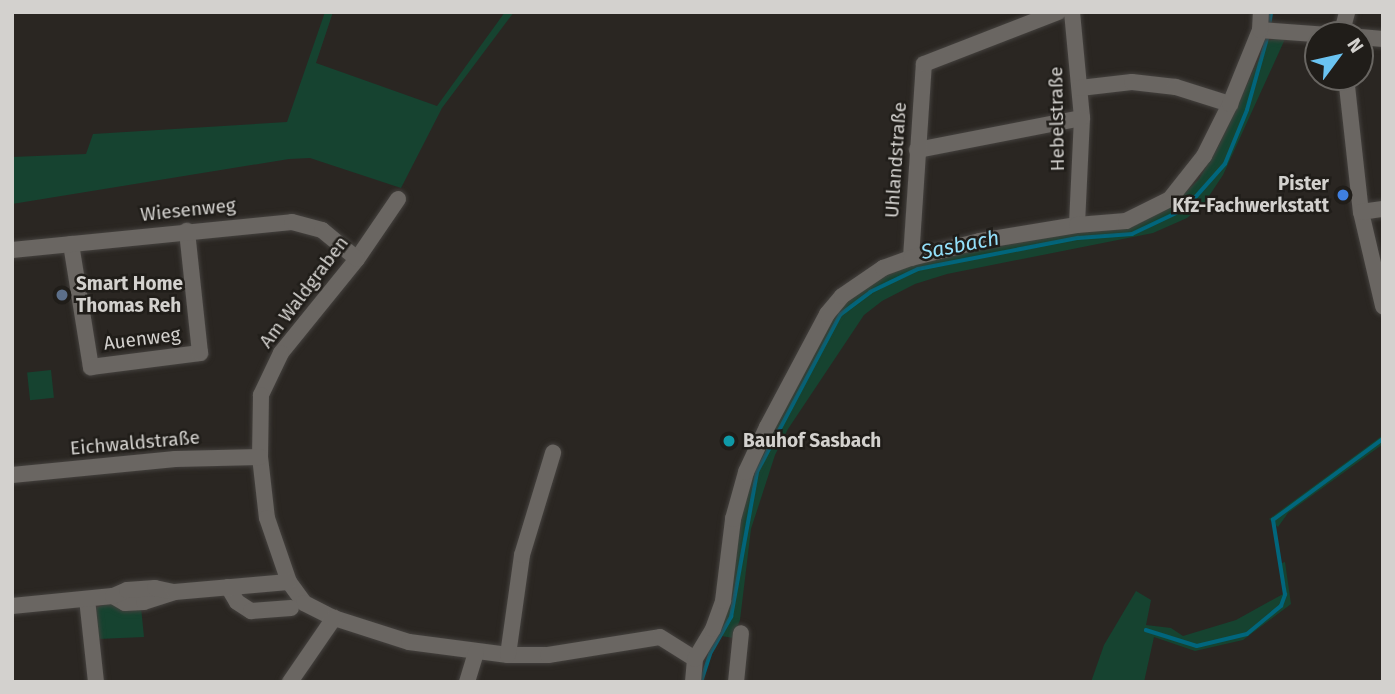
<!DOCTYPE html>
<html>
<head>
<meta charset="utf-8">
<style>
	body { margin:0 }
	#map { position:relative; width:1395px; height:694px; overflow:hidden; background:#2a2622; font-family:"Fira Sans",sans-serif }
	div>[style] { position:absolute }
	.green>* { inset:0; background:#164330; transform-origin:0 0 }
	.stream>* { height:3.5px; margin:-1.75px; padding:0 1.75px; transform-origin:1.75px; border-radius:1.75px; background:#01667d }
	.roads { filter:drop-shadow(0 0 2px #44413e) drop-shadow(0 0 2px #44413e) }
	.minor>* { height:16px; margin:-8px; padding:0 8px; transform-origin:8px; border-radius:8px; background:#6a6662 }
	.dots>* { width:19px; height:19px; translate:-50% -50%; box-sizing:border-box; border:4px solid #201d19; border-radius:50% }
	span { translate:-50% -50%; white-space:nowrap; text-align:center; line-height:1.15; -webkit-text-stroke:5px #201d19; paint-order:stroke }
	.street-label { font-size:19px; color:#d3d1ce }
	.poi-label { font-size:19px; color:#d3d1ce; font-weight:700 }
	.right { translate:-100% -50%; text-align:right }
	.left { translate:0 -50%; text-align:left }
	.water-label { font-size:21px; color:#93dff9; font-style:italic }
	.frame { position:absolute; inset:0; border:14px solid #d3d1ce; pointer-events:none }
	.north { position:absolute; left:1304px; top:21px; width:70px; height:70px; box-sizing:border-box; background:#201d19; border:2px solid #686561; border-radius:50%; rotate:57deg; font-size:19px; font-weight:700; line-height:28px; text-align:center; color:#d3d1ce }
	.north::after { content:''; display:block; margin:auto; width:24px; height:32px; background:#6ac3f1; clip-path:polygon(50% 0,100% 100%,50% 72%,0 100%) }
</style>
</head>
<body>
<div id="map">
	<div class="green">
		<div style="clip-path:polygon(325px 12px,333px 12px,316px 63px,437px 106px,505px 12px,514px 12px,442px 108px,401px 188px,310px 158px,289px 159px,12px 204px,12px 157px,86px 154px,93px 134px,287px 122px)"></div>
		<div style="clip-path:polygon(1275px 39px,1285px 39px,1223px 175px,1203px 205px,1187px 218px,1153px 233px,947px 274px,915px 284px,882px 301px,864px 315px,788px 429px,775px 455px,751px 529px,740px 620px,733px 638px,716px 635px,738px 517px,766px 435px,840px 303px,885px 274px,919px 262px,1177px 201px,1199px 179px,1220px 143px,1267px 41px)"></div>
		<div style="left:51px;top:370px;width:28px;height:24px;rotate:84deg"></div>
		<div style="clip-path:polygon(1383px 435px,1383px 444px,1288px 513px,1278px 527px,1269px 519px)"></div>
		<div style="clip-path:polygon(1285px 562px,1291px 604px,1243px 640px,1195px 651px,1154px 637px,1144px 682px,1091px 682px,1104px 645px,1136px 591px,1151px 600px,1146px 625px,1171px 628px,1183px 636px,1236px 620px,1283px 594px,1286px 587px,1279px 564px)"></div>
		<div style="clip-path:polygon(107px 604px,141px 607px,144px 637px,98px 639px,94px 608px)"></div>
	</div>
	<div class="stream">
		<div style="left:1269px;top:27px;width:15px;rotate:-82deg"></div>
		<div style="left:1146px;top:630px;width:53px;rotate:17.4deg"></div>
		<div style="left:1197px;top:646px;width:51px;rotate:-13.5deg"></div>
		<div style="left:1247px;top:634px;width:44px;rotate:-39.5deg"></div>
		<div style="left:1281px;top:606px;width:12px;rotate:-70deg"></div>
		<div style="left:1285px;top:595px;width:76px;rotate:-99.1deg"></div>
		<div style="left:1273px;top:520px;width:137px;rotate:-36.4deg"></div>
		<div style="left:701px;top:682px;width:29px;rotate:-72deg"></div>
		<div style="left:710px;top:654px;width:43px;rotate:-60.4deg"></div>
		<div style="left:731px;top:617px;width:147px;rotate:-79.8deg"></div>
		<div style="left:757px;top:472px;width:178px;rotate:-62.1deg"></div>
		<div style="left:840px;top:315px;width:38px;rotate:-37deg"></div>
		<div style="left:870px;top:292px;width:53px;rotate:-25.6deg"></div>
		<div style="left:918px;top:269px;width:163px;rotate:-11deg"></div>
		<div style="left:1078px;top:238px;width:54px;rotate:-4.2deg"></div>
		<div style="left:1132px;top:234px;width:59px;rotate:-25.3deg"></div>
		<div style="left:1185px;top:209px;width:60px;rotate:-48.4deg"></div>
		<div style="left:1225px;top:164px;width:58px;rotate:-67.8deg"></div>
		<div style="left:1247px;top:110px;width:78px;rotate:-74.4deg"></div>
	</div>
	<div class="roads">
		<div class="minor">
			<div style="left:1072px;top:12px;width:106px;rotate:84.6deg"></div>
			<div style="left:1082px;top:118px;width:107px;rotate:92.7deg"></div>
			<div style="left:1260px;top:30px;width:68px;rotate:4.2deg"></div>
			<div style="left:1341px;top:35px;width:24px;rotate:-75deg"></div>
			<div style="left:1360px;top:37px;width:23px;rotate:5deg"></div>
			<div style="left:1346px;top:77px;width:136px;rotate:83.7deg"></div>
			<div style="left:1361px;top:212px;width:97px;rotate:76.8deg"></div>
			<div style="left:1080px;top:88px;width:52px;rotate:-6.6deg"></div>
			<div style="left:1132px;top:82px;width:44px;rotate:6.5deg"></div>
			<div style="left:1176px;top:87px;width:57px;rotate:17.5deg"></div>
			<div style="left:917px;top:150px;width:168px;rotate:-11deg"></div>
			<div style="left:398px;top:199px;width:73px;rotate:124.3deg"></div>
			<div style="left:357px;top:259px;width:121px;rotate:129deg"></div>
			<div style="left:281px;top:353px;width:47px;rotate:115.5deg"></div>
			<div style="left:261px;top:395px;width:62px;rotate:90.9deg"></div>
			<div style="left:260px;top:457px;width:61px;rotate:83.5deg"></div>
			<div style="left:267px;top:518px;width:68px;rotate:71deg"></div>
			<div style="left:289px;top:582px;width:26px;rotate:54deg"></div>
			<div style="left:304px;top:603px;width:34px;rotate:27deg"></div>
			<div style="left:334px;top:618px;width:79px;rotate:17.7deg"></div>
			<div style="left:409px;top:642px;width:100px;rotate:7.5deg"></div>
			<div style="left:508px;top:655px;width:40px"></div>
			<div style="left:548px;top:655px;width:113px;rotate:-9.1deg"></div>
			<div style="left:660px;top:637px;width:41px;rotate:32.2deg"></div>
			<div style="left:1361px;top:212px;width:22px;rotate:-8deg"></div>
			<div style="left:71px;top:244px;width:125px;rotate:80.8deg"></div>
			<div style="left:91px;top:367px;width:110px;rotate:-7.3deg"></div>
			<div style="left:200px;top:353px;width:123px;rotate:-96.1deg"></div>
			<div style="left:12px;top:250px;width:281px;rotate:-5.7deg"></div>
			<div style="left:292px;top:222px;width:31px;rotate:15deg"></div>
			<div style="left:322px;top:230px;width:45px;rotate:39.6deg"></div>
			<div style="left:911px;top:258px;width:194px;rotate:-86.2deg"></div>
			<div style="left:924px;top:64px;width:144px;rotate:-21.2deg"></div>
			<div style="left:12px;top:475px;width:164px;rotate:-5.6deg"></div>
			<div style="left:175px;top:459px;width:85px;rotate:-1.3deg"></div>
			<div style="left:228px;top:587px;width:17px;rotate:59deg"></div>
			<div style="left:237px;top:602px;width:17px;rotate:33deg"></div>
			<div style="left:251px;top:611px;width:40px;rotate:-4.3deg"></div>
			<div style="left:113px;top:596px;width:14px;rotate:30deg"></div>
			<div style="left:125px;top:603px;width:19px;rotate:-3deg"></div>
			<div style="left:144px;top:602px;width:32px;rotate:-18deg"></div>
			<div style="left:87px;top:599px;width:83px;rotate:83.8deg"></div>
			<div style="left:12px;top:606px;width:101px;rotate:-5.7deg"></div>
			<div style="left:113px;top:596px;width:15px;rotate:-23deg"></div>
			<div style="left:127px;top:590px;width:28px;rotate:-4deg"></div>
			<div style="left:155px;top:588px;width:19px;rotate:12deg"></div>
			<div style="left:174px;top:592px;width:115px;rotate:-5deg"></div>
			<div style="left:508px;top:655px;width:101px;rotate:-82deg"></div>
			<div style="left:522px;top:555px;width:107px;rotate:-73.1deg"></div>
			<div style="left:290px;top:682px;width:78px;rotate:-55.5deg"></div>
			<div style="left:467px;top:682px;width:31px;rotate:-73deg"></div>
			<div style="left:693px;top:682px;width:23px;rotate:-85deg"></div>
			<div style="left:695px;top:659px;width:35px;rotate:-59deg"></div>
			<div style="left:713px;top:629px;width:30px;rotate:-70deg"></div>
			<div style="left:723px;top:601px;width:83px;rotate:-83deg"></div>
			<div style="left:733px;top:519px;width:49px;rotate:-74.5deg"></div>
			<div style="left:746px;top:472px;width:50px;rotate:-65deg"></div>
			<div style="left:767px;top:427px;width:128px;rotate:-62deg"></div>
			<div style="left:827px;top:314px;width:23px;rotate:-50deg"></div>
			<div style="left:842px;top:296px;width:50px;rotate:-34.3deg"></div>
			<div style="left:883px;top:268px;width:30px;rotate:-20deg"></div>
			<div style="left:911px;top:258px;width:71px;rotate:-13.8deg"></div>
			<div style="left:980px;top:241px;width:98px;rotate:-9.4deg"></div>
			<div style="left:1077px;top:225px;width:49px;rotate:-4.7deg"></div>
			<div style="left:1126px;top:221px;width:49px;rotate:-26.6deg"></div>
			<div style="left:1170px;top:199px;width:55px;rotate:-51.7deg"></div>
			<div style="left:1204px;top:156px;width:58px;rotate:-63.4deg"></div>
			<div style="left:1230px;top:104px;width:80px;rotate:-67.9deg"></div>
			<div style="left:1260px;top:30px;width:18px;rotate:-87deg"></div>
			<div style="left:736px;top:682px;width:49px;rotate:-84.2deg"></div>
		</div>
	</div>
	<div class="dots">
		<div style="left:1343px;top:195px;background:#3f7fe0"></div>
		<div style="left:62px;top:295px;background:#5c6f8a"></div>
		<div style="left:729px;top:441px;background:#0f9aa8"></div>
	</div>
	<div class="street-label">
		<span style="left:1057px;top:119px;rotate:-91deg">Hebelstraße</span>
		<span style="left:896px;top:160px;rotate:-86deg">Uhlandstraße</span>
		<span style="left:188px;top:210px;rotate:-6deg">Wiesenweg</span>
		<span style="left:304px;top:292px;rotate:-53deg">Am Waldgraben</span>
		<span style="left:142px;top:339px;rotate:-7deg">Auenweg</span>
		<span style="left:135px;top:443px;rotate:-5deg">Eichwaldstraße</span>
	</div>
	<div class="poi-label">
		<span class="right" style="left:1329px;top:195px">Pister<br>Kfz-Fachwerkstatt</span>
		<span class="left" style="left:76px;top:295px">Smart Home<br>Thomas Reh</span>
		<span class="left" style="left:743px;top:441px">Bauhof Sasbach</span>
	</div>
	<div class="water-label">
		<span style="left:960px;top:245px;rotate:-11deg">Sasbach</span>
	</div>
	<div class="frame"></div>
	<div class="north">N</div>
</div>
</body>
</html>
